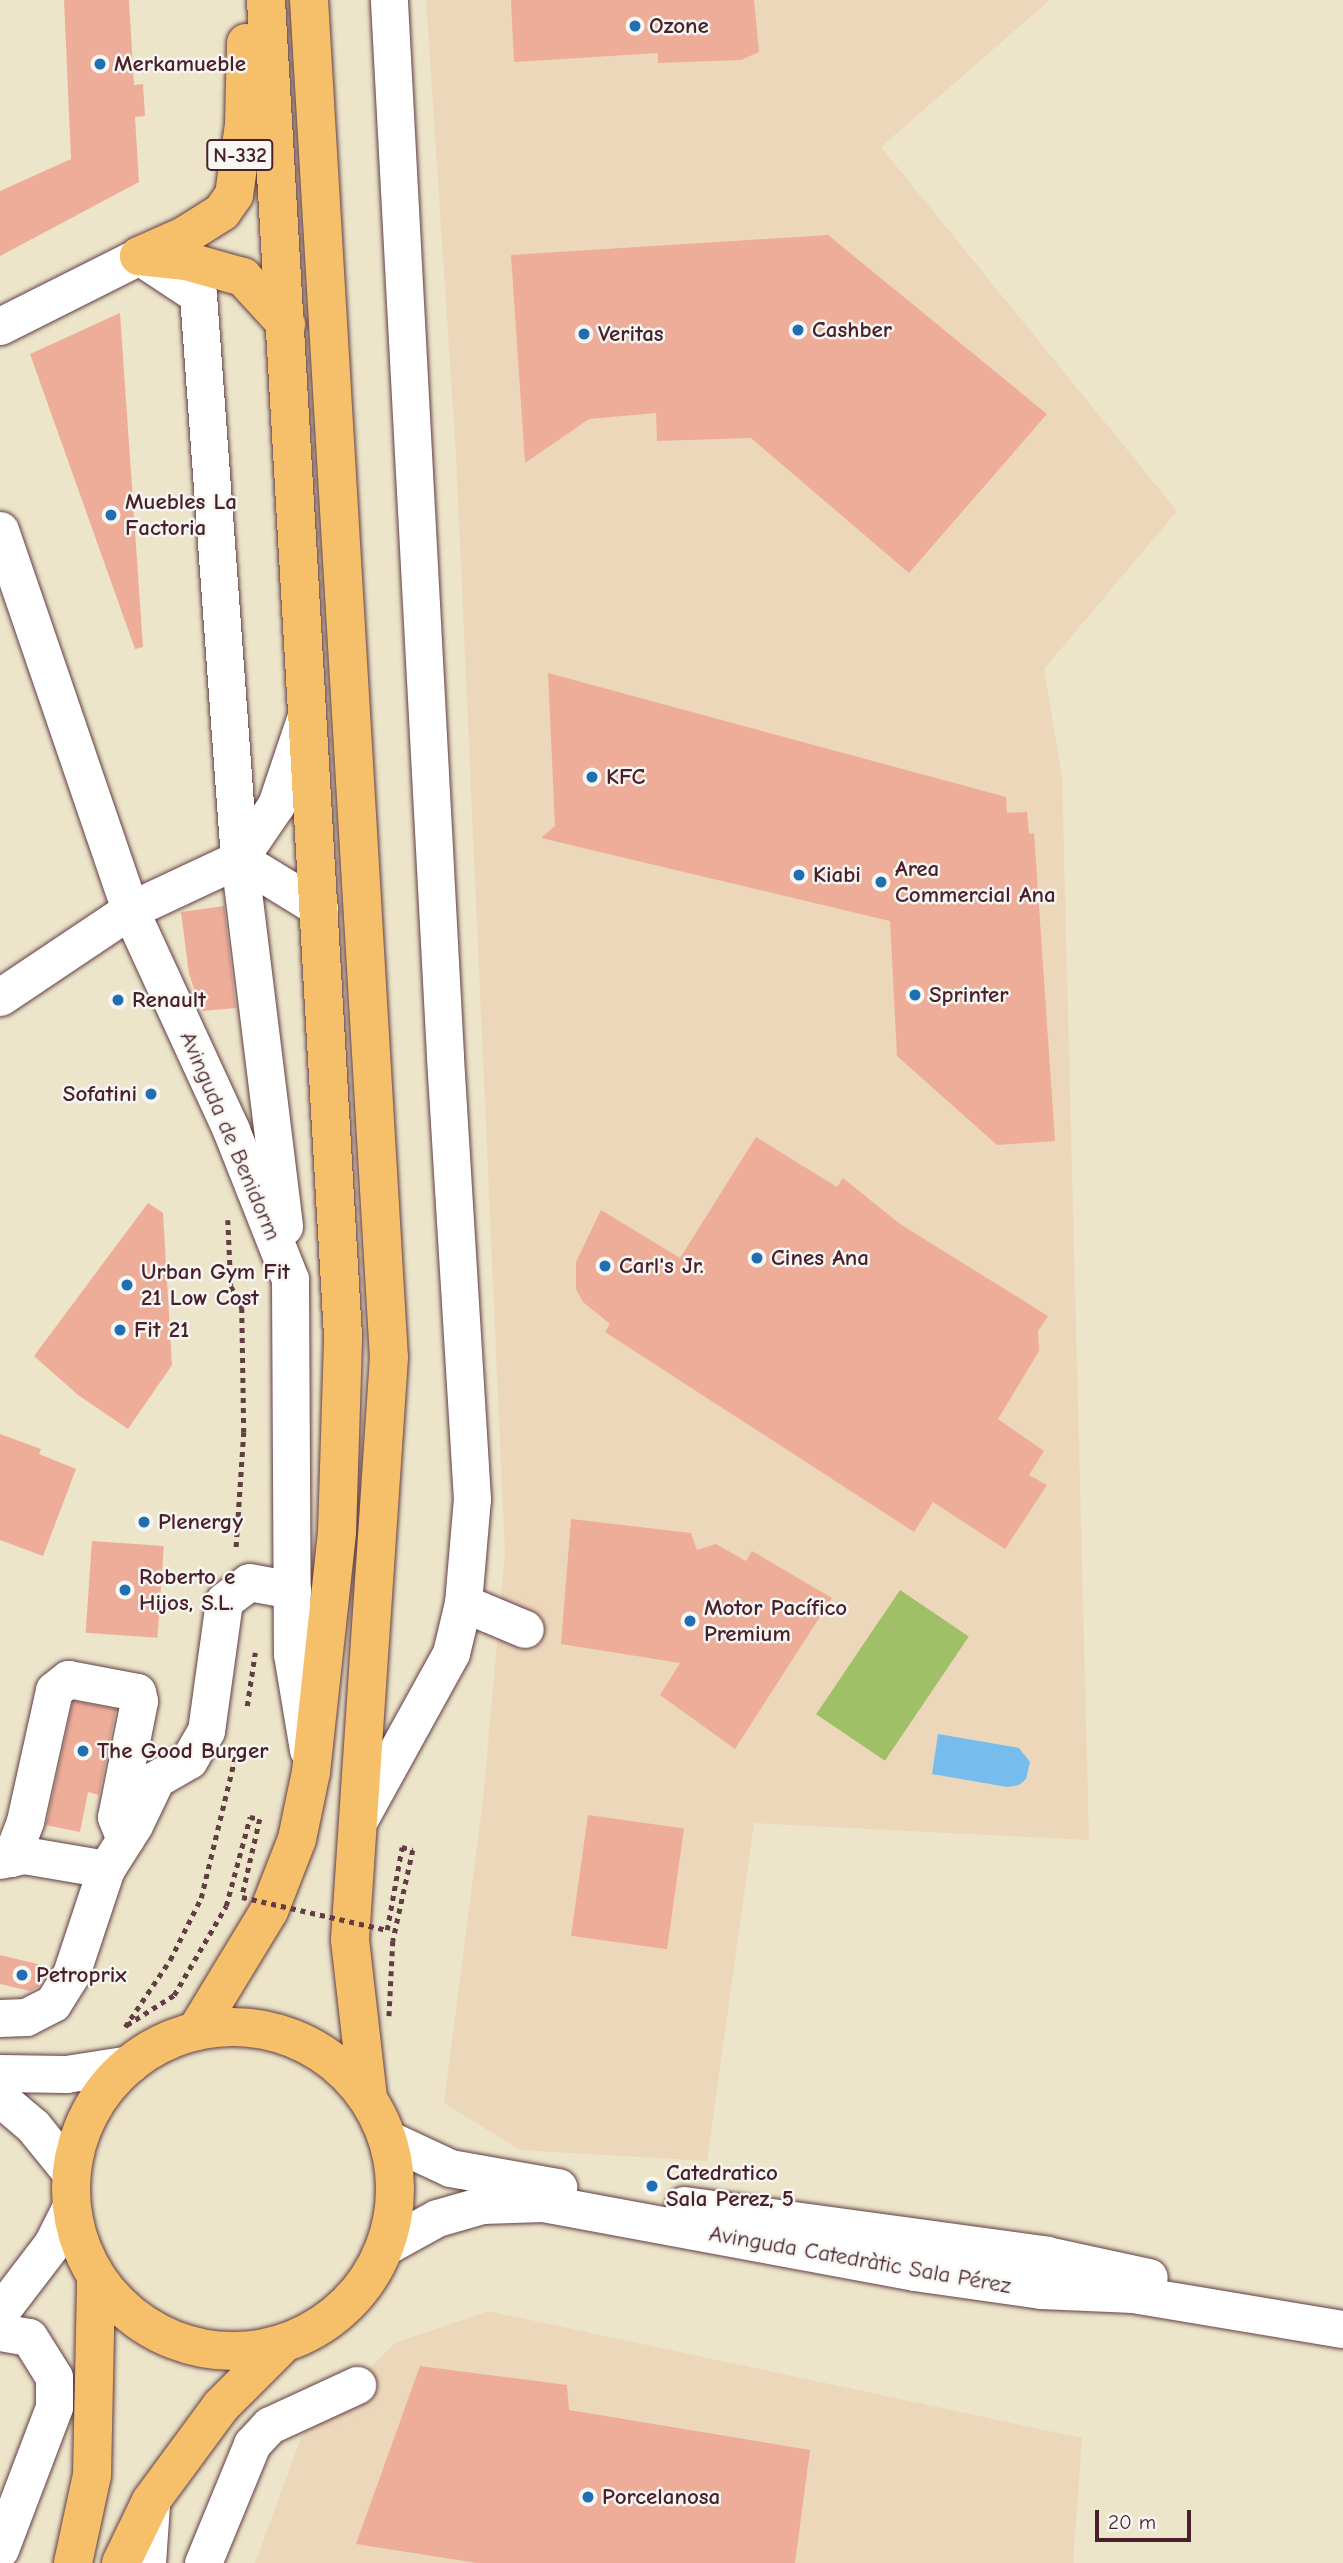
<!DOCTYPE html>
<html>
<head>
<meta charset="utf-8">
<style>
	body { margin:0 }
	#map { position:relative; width:1343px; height:2563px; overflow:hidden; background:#ece5ca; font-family:"Comic Neue",sans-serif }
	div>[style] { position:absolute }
	.built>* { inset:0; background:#edd7bb }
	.green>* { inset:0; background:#a0c068; transform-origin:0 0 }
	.water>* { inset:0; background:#76bded }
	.building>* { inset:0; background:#eead98; transform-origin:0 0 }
	.path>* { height:4.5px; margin-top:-2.25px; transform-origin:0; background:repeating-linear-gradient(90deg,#623d43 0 5px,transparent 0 10px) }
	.roads { filter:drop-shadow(0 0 2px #623d43) drop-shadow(0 0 2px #623d43) }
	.minor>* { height:37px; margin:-18.5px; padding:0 18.5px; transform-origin:18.5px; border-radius:18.5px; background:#fff }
	.major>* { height:38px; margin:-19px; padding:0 19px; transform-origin:19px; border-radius:19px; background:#f6c06b }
	.major>.ring { margin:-19px; padding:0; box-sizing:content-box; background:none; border:38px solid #f6c06b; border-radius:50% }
	.path-bridge>* { height:4.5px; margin-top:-2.25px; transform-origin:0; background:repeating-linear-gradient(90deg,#623d43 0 5px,transparent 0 10px) }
	.dots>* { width:19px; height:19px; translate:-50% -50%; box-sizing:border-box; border:4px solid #f6f6f2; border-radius:50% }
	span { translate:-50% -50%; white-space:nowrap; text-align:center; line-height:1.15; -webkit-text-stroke:5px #f6f6f2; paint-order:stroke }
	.shield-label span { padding:2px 5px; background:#f6f6f2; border:2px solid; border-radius:5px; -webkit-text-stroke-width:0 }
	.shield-label { font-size:21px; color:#4a1f2b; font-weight:700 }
	.poi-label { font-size:23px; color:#4a1f2b; font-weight:700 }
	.left { translate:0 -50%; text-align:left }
	.right { translate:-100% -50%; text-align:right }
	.street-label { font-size:23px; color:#4a1f2b }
	.scale { position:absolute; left:1095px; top:2510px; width:96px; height:32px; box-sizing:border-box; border:4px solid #4a1f2b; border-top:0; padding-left:9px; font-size:21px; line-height:24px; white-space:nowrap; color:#4a1f2b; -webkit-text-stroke:5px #f6f6f2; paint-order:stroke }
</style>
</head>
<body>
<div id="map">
	<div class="built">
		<div style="clip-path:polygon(426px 0,1050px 0,881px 147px,1177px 511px,1044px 669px,1062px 777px,1089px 1840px,754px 1823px,707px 2161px,520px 2150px,444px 2103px,483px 1800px,505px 1553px,456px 454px)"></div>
		<div style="clip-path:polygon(488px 2311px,1082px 2438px,1073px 2563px,255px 2563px,302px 2435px,395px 2343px)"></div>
	</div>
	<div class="green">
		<div style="left:900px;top:1590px;width:83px;height:150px;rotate:34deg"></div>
	</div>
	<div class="water">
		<div style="clip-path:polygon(938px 1734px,1019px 1748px,1030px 1762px,1026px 1779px,1019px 1785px,1007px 1787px,932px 1774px)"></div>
	</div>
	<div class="building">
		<div style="clip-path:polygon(64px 0,129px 0,134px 85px,143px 84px,145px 116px,135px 117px,139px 182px,0 256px,0 191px,71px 159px)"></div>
		<div style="clip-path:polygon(511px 0,754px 0,759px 52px,741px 60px,658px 63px,658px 53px,514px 62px)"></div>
		<div style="clip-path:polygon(828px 235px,1047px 414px,909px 573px,751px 438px,657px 441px,656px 413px,589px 419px,525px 463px,511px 255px)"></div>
		<div style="clip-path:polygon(120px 313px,143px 647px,135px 649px,30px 354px)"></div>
		<div style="clip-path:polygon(548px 673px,1006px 797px,1007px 813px,1027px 812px,1029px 834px,1034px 833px,1055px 1141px,997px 1145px,897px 1056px,890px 921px,541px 838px,555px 826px)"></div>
		<div style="clip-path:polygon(224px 906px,236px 1008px,202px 1011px,189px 974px,181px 912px)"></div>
		<div style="clip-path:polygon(756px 1137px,837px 1187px,843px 1178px,900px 1224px,1048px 1316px,1038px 1331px,1039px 1351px,998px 1419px,1044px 1451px,1029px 1475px,1047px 1485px,1005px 1549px,933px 1502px,914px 1532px,605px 1332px,610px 1324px,583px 1302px,576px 1289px,576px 1262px,601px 1210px,680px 1258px)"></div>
		<div style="clip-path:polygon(148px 1203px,163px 1213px,172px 1365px,128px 1429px,78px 1395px,34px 1356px)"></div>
		<div style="clip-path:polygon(0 1434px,41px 1449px,39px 1454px,76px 1469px,43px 1556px,0 1540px)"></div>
		<div style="clip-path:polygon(571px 1519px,691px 1533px,697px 1550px,716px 1544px,746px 1561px,752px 1551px,832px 1598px,735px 1749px,660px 1695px,680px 1663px,561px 1644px)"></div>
		<div style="left:92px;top:1541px;width:72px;height:92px;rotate:4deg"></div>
		<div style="clip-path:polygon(73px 1701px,116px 1709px,99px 1795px,88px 1792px,80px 1832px,46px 1825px)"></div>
		<div style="left:588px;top:1815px;width:97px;height:122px;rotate:8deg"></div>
		<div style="clip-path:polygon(0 1955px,46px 1966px,38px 1987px,30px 1991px,0 1984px)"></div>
		<div style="clip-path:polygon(420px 2366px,567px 2385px,569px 2410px,810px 2450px,795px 2563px,477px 2563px,356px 2544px)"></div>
	</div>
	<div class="path">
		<div style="left:228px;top:1220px;width:66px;rotate:87.4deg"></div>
		<div style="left:231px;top:1286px;width:25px;rotate:63deg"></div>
		<div style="left:242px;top:1308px;width:124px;rotate:89.1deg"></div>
		<div style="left:244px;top:1432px;width:119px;rotate:93.8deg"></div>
		<div style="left:247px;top:1706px;width:54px;rotate:-81.4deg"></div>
		<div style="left:127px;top:2025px;width:56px;rotate:-32.6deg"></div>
		<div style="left:125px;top:2027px;width:81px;rotate:-56.1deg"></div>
		<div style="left:170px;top:1960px;width:69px;rotate:-63.4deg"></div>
		<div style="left:201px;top:1898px;width:153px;rotate:-76.4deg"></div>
	</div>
	<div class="roads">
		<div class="minor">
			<div style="left:0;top:326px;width:156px;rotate:-26.7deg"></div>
			<div style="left:139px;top:256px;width:71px;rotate:33.5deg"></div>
			<div style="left:198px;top:295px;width:565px;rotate:85.84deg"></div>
			<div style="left:239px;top:859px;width:370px;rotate:83deg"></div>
			<div style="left:0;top:530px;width:402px;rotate:71.1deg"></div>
			<div style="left:130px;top:910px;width:242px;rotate:65.3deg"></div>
			<div style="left:231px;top:1130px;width:160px;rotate:68.4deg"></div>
			<div style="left:290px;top:1279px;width:375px;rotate:89.7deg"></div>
			<div style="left:292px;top:1654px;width:97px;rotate:80.5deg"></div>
			<div style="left:239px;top:859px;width:65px;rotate:-55.6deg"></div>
			<div style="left:276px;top:805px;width:94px;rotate:-71.4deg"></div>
			<div style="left:239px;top:859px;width:94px;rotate:31.5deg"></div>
			<div style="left:0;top:997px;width:156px;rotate:-33.8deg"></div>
			<div style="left:130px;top:910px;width:120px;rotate:-25.1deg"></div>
			<div style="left:463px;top:1603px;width:67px;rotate:22.8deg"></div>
			<div style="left:360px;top:1818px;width:188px;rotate:-61.1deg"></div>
			<div style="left:451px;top:1653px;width:51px;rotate:-76.5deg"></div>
			<div style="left:463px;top:1603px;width:104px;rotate:-85.1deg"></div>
			<div style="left:472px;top:1499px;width:444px;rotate:-93.5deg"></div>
			<div style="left:445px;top:1056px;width:1057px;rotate:-93.04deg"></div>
			<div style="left:11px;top:1858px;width:40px;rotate:-69deg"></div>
			<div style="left:25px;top:1821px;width:134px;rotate:-77.5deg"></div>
			<div style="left:54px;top:1690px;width:18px;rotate:-38deg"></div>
			<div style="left:68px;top:1679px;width:70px;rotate:10.7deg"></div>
			<div style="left:137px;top:1692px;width:9px;rotate:77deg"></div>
			<div style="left:139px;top:1701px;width:118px;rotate:101.2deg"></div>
			<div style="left:116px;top:1817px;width:24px;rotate:68deg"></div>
			<div style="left:0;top:1860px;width:25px;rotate:-12deg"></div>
			<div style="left:24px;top:1855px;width:83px;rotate:9.7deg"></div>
			<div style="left:0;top:2018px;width:26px;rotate:-2deg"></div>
			<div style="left:26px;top:2017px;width:30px;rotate:-27deg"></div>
			<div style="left:53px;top:2003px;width:34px;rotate:-58deg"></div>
			<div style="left:71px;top:1974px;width:111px;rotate:-71.6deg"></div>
			<div style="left:106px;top:1869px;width:52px;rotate:-57.5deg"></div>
			<div style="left:134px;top:1825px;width:51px;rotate:-64.4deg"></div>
			<div style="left:156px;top:1779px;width:38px;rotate:-30deg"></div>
			<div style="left:189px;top:1760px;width:34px;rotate:-60deg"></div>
			<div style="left:206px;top:1731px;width:131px;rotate:-82.1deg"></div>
			<div style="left:224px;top:1601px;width:31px;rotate:-37deg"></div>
			<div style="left:249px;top:1582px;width:44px;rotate:10.5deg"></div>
			<div style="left:0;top:2073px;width:66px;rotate:0.9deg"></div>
			<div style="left:66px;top:2074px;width:65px;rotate:-8.9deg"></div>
			<div style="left:0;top:2098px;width:43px;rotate:40.3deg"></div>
			<div style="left:33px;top:2126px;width:60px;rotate:51deg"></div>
			<div style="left:388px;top:2139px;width:68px;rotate:25.1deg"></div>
			<div style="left:450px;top:2168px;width:110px;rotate:10deg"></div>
			<div style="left:684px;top:2205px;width:366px;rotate:7.8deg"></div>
			<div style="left:1047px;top:2255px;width:104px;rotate:12.2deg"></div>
			<div style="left:386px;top:2246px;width:58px;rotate:-28.8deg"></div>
			<div style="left:437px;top:2218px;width:47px;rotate:-16.1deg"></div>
			<div style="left:482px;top:2205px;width:61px;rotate:-1.9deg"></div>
			<div style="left:543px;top:2203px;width:377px;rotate:10.5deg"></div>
			<div style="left:914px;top:2272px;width:128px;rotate:8.1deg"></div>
			<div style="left:1041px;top:2290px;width:92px;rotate:2.5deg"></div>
			<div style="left:1133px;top:2294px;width:213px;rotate:9.5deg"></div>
			<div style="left:0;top:2312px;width:86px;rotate:-52.6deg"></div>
			<div style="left:52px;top:2244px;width:42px;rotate:-63.4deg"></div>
			<div style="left:0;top:2332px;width:29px;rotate:10deg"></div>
			<div style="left:29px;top:2337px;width:47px;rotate:58deg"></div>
			<div style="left:54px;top:2377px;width:30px;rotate:90deg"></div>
			<div style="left:54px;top:2407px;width:152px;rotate:110.8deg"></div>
			<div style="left:147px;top:2563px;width:58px;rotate:-86.1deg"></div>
			<div style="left:203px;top:2563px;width:129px;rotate:-67.6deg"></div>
			<div style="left:252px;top:2444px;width:26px;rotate:-47deg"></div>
			<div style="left:270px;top:2425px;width:96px;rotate:-24.7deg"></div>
		</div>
		<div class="major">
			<div style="left:309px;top:0;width:1359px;rotate:86.63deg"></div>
			<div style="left:389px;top:1357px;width:584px;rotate:93.83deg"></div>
			<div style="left:350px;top:1940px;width:158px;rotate:83.5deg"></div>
			<div style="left:139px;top:256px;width:49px;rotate:-24deg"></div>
			<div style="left:184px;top:236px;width:45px;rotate:-32.3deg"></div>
			<div style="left:222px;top:212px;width:21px;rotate:-55deg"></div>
			<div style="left:234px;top:195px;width:71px;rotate:-81.9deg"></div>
			<div style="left:244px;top:125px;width:82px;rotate:-88.6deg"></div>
			<div style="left:139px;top:256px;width:47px;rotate:6.1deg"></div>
			<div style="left:186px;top:261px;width:59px;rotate:15.7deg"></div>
			<div style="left:243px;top:277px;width:64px;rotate:47.5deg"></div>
			<div class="ring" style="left:71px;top:2027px;width:286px;height:286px"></div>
			<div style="left:196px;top:2031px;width:140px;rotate:-58.7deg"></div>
			<div style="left:269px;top:1911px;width:77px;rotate:-68.7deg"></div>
			<div style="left:297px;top:1839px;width:68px;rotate:-78.2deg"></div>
			<div style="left:311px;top:1772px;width:241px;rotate:-83.8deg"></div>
			<div style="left:337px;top:1532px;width:196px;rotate:-88.2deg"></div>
			<div style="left:343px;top:1336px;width:1338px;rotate:-93.3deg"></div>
			<div style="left:73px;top:2563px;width:90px;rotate:-77.8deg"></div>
			<div style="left:92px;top:2475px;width:197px;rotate:-88.8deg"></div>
			<div style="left:121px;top:2563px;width:69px;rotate:-64.2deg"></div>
			<div style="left:151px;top:2501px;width:118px;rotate:-53.6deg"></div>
			<div style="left:221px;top:2406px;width:88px;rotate:-45deg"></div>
		</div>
	</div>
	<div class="path-bridge">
		<div style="left:174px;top:1995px;width:103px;rotate:-59.7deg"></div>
		<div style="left:226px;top:1906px;width:92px;rotate:-74.9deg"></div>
		<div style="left:250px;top:1817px;width:10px;rotate:11deg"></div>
		<div style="left:260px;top:1819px;width:80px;rotate:103deg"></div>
		<div style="left:242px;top:1897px;width:149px;rotate:12.8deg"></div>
		<div style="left:387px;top:1930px;width:84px;rotate:-79.8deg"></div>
		<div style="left:402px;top:1847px;width:11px;rotate:15deg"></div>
		<div style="left:413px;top:1850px;width:93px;rotate:102.4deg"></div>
		<div style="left:393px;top:1941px;width:80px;rotate:92.9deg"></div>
	</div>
	<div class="dots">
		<div style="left:635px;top:26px;background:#1f6fb2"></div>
		<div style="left:100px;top:64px;background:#1f6fb2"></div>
		<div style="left:798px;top:330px;background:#1f6fb2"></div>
		<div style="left:584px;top:334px;background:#1f6fb2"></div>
		<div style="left:111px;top:515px;background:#1f6fb2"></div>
		<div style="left:592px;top:777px;background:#1f6fb2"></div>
		<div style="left:799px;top:875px;background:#1f6fb2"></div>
		<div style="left:881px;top:882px;background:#1f6fb2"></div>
		<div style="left:915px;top:995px;background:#1f6fb2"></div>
		<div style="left:118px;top:1000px;background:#1f6fb2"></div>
		<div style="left:151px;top:1094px;background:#1f6fb2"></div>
		<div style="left:757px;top:1258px;background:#1f6fb2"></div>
		<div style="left:605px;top:1266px;background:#1f6fb2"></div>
		<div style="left:127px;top:1285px;background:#1f6fb2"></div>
		<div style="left:120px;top:1330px;background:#1f6fb2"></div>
		<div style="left:144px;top:1522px;background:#1f6fb2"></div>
		<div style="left:125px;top:1590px;background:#1f6fb2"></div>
		<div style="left:690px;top:1621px;background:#1f6fb2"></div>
		<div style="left:83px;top:1751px;background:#1f6fb2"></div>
		<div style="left:22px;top:1975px;background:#1f6fb2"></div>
		<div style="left:652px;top:2186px;background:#1f6fb2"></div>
		<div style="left:588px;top:2497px;background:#1f6fb2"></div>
	</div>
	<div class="shield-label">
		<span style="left:240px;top:155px">N-332</span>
	</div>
	<div class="poi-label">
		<span class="left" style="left:649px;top:26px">Ozone</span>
		<span class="left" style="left:114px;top:64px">Merkamueble</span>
		<span class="left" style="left:812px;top:330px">Cashber</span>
		<span class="left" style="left:598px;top:334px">Veritas</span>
		<span class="left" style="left:125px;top:515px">Muebles La<br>Factoria</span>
		<span class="left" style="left:606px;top:777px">KFC</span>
		<span class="left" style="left:895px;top:882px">Area<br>Commercial Ana</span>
		<span class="left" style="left:813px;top:875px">Kiabi</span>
		<span class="left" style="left:929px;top:995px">Sprinter</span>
		<span class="left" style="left:132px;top:1000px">Renault</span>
		<span class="right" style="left:137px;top:1094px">Sofatini</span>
		<span class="left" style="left:771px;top:1258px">Cines Ana</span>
		<span class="left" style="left:619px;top:1266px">Carl's Jr.</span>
		<span class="left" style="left:141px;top:1285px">Urban Gym Fit<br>21 Low Cost</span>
		<span class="left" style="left:134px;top:1330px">Fit 21</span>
		<span class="left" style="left:158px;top:1522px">Plenergy</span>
		<span class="left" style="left:139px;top:1590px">Roberto e<br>Hijos, S.L.</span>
		<span class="left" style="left:704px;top:1621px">Motor Pacífico<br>Premium</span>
		<span class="left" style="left:97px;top:1751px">The Good Burger</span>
		<span class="left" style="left:36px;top:1975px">Petroprix</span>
		<span class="left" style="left:666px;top:2186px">Catedratico<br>Sala Perez, 5</span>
		<span class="left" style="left:602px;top:2497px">Porcelanosa</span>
	</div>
	<div class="street-label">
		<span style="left:230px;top:1136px;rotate:67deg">Avinguda de Benidorm</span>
		<span style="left:860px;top:2260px;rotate:10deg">Avinguda Catedràtic Sala Pérez</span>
	</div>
	<div class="scale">20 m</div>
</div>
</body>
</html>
